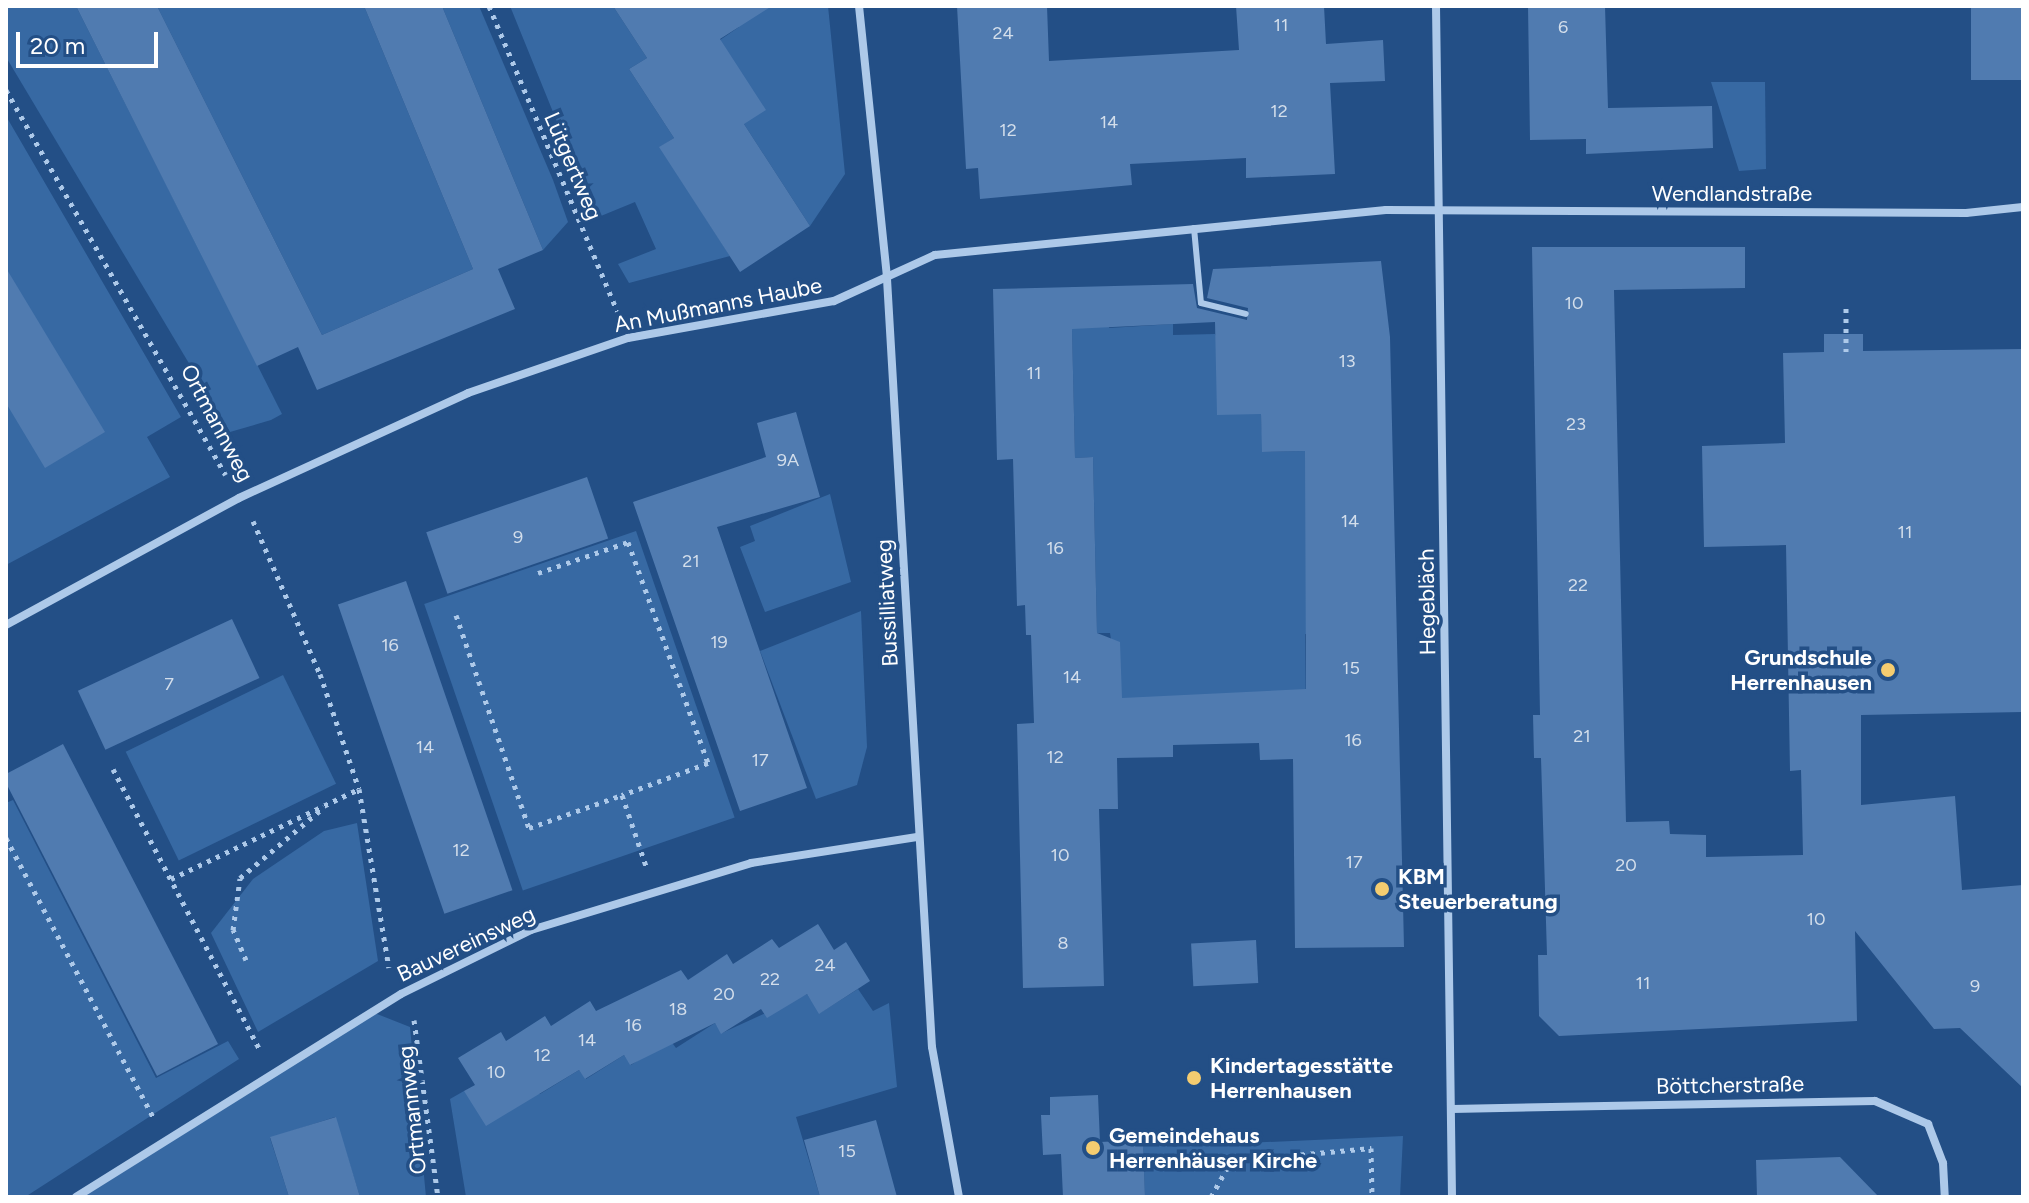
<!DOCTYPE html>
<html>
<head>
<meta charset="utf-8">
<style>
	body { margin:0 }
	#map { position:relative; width:2029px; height:1203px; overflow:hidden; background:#234f86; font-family:Figtree,sans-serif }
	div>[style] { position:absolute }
	.green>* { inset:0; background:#3769a3; transform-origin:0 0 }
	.building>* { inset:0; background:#507bb0; transform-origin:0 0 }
	.path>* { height:5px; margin-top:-2.5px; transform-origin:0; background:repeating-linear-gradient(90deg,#adc9e9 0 4px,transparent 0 10px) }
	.lane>* { height:6px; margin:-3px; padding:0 3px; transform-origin:3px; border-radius:3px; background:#adc9e9 }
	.street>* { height:8px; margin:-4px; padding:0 4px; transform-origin:4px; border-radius:4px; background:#adc9e9 }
	.dots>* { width:22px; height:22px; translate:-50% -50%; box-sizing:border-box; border:4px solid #234f86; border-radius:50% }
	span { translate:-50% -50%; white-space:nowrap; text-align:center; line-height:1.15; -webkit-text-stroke:7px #234f86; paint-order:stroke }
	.number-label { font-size:18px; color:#d3deeb }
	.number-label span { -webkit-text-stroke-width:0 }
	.street-label { font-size:22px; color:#fff }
	.poi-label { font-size:22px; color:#fff; font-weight:700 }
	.right { translate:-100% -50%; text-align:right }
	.left { translate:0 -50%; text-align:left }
	.frame { position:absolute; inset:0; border:8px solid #fff; pointer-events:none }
	.scale { position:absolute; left:16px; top:32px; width:142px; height:36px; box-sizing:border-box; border:4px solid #fff; border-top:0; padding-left:10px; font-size:24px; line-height:28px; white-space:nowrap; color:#fff; -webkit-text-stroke:6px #234f86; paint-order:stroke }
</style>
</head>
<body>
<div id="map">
	<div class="green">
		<div style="clip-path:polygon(76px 6px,282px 414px,271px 420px,230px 432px,6px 57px,6px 7px)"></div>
		<div style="clip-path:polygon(157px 6px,364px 6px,473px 269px,322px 335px)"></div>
		<div style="clip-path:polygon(442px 6px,479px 6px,553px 180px,568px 222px,543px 250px)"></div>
		<div style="clip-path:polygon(510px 6px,613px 6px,647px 58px,629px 69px,674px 138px,660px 147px,730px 256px,629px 283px,618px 264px,656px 249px,635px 202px,596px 218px)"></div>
		<div style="clip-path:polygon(725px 6px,828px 6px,845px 174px,810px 226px,744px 124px,720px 40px,739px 27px)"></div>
		<div style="clip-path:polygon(1711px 82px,1765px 82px,1766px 169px,1739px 171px)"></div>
		<div style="clip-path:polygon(6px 116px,181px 417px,147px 437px,170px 477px,6px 565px)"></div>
		<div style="clip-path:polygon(1071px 287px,1107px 288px,1109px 328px,1173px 324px,1173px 335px,1215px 334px,1261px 414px,1263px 452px,1305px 451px,1396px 632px,1305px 634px,1306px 716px,1122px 711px,1110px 633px,1097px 633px,1093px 457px,1075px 458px)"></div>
		<div style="clip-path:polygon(830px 494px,851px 582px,765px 612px,740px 547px,755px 541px,750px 526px)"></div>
		<div style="left:636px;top:531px;width:303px;height:224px;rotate:71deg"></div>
		<div style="clip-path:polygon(861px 611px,867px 747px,857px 785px,816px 799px,760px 651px)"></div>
		<div style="left:283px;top:675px;width:121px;height:175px;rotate:64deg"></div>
		<div style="clip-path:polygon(13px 800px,156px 1078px,228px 1041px,239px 1059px,25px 1197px,6px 1197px,6px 803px)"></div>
		<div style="clip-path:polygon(357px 823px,378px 961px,258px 1032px,211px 933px,253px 879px,324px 831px)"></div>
		<div style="clip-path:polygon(858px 989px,873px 1011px,889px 1003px,897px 1087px,796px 1117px,820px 1197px,466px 1197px,450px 1099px,464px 1091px,540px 1094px,579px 1070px,586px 1079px,624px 1055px,631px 1065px,670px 1040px,676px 1048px,715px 1023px,722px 1033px,807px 994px,820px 1013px)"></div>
		<div style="clip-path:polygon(372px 1012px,410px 1027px,426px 1197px,360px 1197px,335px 1117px,270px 1138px,289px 1197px,76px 1197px)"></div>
		<div style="clip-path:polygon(1403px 1136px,1400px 1197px,1145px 1197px,1143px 1140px,1180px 1146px)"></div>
	</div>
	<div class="building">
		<div style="clip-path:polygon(76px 6px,157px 6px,322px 335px,473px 269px,364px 6px,442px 6px,543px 250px,498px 269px,515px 309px,317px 390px,298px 347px,257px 366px)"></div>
		<div style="clip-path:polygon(613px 6px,772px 6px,720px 39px,766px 110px,744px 124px,810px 226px,740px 272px,659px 147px,674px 138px,629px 69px,647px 58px)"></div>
		<div style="clip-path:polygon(957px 6px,1047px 6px,1049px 61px,1239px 50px,1236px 6px,1324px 6px,1326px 44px,1383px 40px,1385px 81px,1330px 83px,1335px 174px,1246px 178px,1246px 158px,1130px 164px,1132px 185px,980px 199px,978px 168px,966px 169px)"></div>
		<div style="clip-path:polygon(1528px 6px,1605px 6px,1608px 108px,1712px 106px,1713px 148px,1586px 154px,1586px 139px,1530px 140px)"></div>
		<div style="left:1971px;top:6px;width:52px;height:74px"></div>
		<div style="clip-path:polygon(1532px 247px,1745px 247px,1745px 288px,1614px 290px,1626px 822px,1669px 821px,1670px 834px,1706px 835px,1706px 857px,1803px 855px,1801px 770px,1790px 771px,1786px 545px,1704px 547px,1702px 446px,1785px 443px,1783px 353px,1824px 352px,1824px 334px,1863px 334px,1863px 351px,2023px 349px,2023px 712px,1861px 715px,1861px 805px,1955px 796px,1962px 890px,2023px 885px,2023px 1088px,1960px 1028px,1934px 1029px,1855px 931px,1857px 1021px,1559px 1036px,1539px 1016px,1538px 955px,1547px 955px,1541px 758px,1534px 758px,1533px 715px,1540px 715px)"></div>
		<div style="clip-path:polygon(evenodd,1381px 261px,1390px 337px,1404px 947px,1295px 948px,1293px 759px,1260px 760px,1259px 743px,1173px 745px,1173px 757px,1117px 758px,1118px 809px,1099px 809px,1104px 986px,1023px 988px,1017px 724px,1034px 723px,1031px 635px,1026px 635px,1025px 605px,1017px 606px,1013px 459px,997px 460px,993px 289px,1193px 284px,1197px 308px,1247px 320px,1248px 308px,1207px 298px,1213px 269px,1381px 261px,1215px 322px,1217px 415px,1261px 414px,1262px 452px,1305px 451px,1306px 689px,1122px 698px,1120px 642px,1097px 633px,1093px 457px,1075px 458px,1072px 329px,1215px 322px)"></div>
		<div style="clip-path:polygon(6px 268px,105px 432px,45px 468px,6px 403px)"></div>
		<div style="clip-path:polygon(796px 412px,820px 497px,717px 527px,807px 788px,740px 811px,633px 502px,766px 457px,757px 423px)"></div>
		<div style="left:587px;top:477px;width:65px;height:170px;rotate:71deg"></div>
		<div style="left:406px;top:581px;width:327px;height:72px;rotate:71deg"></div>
		<div style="left:232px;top:619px;width:65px;height:170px;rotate:65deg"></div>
		<div style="clip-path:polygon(63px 744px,218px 1044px,157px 1076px,6px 783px,6px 774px)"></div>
		<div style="clip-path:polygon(818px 924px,834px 950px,846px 942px,870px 981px,819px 1014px,807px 994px,767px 1018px,761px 1009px,721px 1034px,715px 1023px,630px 1065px,624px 1055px,585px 1079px,579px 1070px,486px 1126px,464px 1091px,475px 1085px,458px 1058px,501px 1032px,506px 1041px,545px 1016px,551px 1026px,590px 1001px,596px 1011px,681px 970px,688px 980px,727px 954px,733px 964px,772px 939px,779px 948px)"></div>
		<div style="left:1256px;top:940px;width:43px;height:65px;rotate:87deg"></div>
		<div style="clip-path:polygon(1098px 1095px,1100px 1142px,1143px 1140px,1145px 1197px,1063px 1197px,1061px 1154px,1043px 1155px,1041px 1115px,1050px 1115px,1050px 1097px)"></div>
		<div style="clip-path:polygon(336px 1117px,360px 1197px,289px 1197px,270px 1137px)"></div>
		<div style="clip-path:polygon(876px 1120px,897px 1197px,820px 1197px,804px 1140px)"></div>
		<div style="clip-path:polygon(1840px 1157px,1879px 1197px,1757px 1197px,1756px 1160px)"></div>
	</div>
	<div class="path">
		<div style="left:489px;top:6px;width:331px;rotate:67.2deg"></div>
		<div style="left:6px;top:90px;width:443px;rotate:60.3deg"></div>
		<div style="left:1846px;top:308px;width:44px;rotate:90deg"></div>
		<div style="left:253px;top:521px;width:167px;rotate:66.4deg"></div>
		<div style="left:320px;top:674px;width:121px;rotate:71.3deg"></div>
		<div style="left:359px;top:789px;width:181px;rotate:80.5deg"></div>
		<div style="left:538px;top:573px;width:95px;rotate:-19deg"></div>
		<div style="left:628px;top:542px;width:235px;rotate:70.1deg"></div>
		<div style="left:708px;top:763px;width:92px;rotate:159.6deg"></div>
		<div style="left:622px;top:795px;width:75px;rotate:71.3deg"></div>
		<div style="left:456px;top:615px;width:225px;rotate:71.1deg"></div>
		<div style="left:529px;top:828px;width:99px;rotate:-19.5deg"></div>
		<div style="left:113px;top:769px;width:315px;rotate:62.4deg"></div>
		<div style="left:6px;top:838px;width:315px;rotate:62.2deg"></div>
		<div style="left:171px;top:879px;width:208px;rotate:-25.6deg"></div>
		<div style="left:246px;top:960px;width:33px;rotate:-113deg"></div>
		<div style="left:233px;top:930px;width:52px;rotate:-82.3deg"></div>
		<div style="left:240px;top:878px;width:110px;rotate:-40.2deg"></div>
		<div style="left:414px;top:1020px;width:179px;rotate:82.3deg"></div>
		<div style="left:1211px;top:1197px;width:41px;rotate:-60.9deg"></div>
		<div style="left:1231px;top:1161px;width:141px;rotate:-5.3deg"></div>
		<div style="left:1371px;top:1148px;width:49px;rotate:88.8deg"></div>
	</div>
	<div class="lane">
		<div style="left:1194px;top:228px;width:75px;rotate:84.7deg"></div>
		<div style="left:1201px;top:303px;width:46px;rotate:13.7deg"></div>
	</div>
	<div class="street">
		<div style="left:859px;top:6px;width:274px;rotate:84.1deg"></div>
		<div style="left:887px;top:279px;width:769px;rotate:86.65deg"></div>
		<div style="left:932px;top:1047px;width:152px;rotate:79.8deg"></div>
		<div style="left:1436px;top:6px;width:1191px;rotate:89.23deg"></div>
		<div style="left:6px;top:625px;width:265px;rotate:-28.6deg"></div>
		<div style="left:239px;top:498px;width:252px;rotate:-24.6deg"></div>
		<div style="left:468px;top:393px;width:169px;rotate:-19deg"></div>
		<div style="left:628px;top:338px;width:209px;rotate:-10.2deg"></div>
		<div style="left:834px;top:301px;width:111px;rotate:-24.5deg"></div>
		<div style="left:935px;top:255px;width:453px;rotate:-5.7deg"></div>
		<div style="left:1386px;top:210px;width:580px;rotate:0.3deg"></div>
		<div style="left:1966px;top:213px;width:57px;rotate:-6deg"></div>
		<div style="left:1452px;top:1109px;width:423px;rotate:-1.1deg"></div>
		<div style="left:1875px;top:1101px;width:58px;rotate:23.5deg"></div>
		<div style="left:1928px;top:1124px;width:42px;rotate:69deg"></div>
		<div style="left:1943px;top:1163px;width:34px;rotate:87deg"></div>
		<div style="left:76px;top:1197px;width:383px;rotate:-32deg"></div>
		<div style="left:401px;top:994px;width:145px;rotate:-26.2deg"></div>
		<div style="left:531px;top:930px;width:230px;rotate:-16.9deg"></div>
		<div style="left:751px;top:863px;width:168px;rotate:-8.9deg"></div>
	</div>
	<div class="dots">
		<div style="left:1888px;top:670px;background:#f4cc70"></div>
		<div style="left:1382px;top:889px;background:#f4cc70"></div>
		<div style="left:1194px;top:1078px;background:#f4cc70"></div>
		<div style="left:1093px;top:1148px;background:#f4cc70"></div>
	</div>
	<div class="number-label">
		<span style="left:1281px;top:25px">11</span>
		<span style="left:1563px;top:27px">6</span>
		<span style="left:1003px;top:33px">24</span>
		<span style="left:1279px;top:111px">12</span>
		<span style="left:1109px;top:122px">14</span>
		<span style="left:1008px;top:130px">12</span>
		<span style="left:1574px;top:303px">10</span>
		<span style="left:1347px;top:361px">13</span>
		<span style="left:1034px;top:373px">11</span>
		<span style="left:1576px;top:424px">23</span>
		<span style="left:788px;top:460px">9A</span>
		<span style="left:1350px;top:521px">14</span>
		<span style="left:1905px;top:532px">11</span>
		<span style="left:518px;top:537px">9</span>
		<span style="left:1055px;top:548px">16</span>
		<span style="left:691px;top:561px">21</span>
		<span style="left:1578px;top:585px">22</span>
		<span style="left:719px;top:642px">19</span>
		<span style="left:390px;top:645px">16</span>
		<span style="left:1351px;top:668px">15</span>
		<span style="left:1072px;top:677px">14</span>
		<span style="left:169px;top:684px">7</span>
		<span style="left:1582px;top:736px">21</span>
		<span style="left:1353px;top:740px">16</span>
		<span style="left:425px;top:747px">14</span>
		<span style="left:1055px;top:757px">12</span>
		<span style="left:760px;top:760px">17</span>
		<span style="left:461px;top:850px">12</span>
		<span style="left:1060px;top:855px">10</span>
		<span style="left:1354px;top:862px">17</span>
		<span style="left:1626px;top:865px">20</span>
		<span style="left:1816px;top:919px">10</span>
		<span style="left:1063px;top:943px">8</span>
		<span style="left:825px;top:965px">24</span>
		<span style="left:770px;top:979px">22</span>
		<span style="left:1643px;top:983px">11</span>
		<span style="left:1975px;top:986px">9</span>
		<span style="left:724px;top:994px">20</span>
		<span style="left:678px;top:1009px">18</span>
		<span style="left:633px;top:1025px">16</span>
		<span style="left:587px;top:1040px">14</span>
		<span style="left:542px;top:1055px">12</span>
		<span style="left:496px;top:1072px">10</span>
		<span style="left:847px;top:1151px">15</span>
	</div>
	<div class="street-label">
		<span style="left:573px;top:166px;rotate:67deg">Lütgertweg</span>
		<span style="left:1732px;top:194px">Wendlandstraße</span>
		<span style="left:718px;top:305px;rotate:-11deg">An Mußmanns Haube</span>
		<span style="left:217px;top:423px;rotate:62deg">Ortmannweg</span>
		<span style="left:1427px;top:602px;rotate:-91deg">Hegebläch</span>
		<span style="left:887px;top:603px;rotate:-93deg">Bussilliatweg</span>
		<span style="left:466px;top:944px;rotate:-25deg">Bauvereinsweg</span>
		<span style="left:1730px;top:1085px;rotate:-1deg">Böttcherstraße</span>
		<span style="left:412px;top:1110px;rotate:-96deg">Ortmannweg</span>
	</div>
	<div class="poi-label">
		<span class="right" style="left:1872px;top:670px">Grundschule<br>Herrenhausen</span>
		<span class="left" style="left:1398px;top:889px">KBM<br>Steuerberatung</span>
		<span class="left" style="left:1210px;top:1078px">Kindertagesstätte<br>Herrenhausen</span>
		<span class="left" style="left:1109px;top:1148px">Gemeindehaus<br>Herrenhäuser Kirche</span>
	</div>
	<div class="frame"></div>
	<div class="scale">20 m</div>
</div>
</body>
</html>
